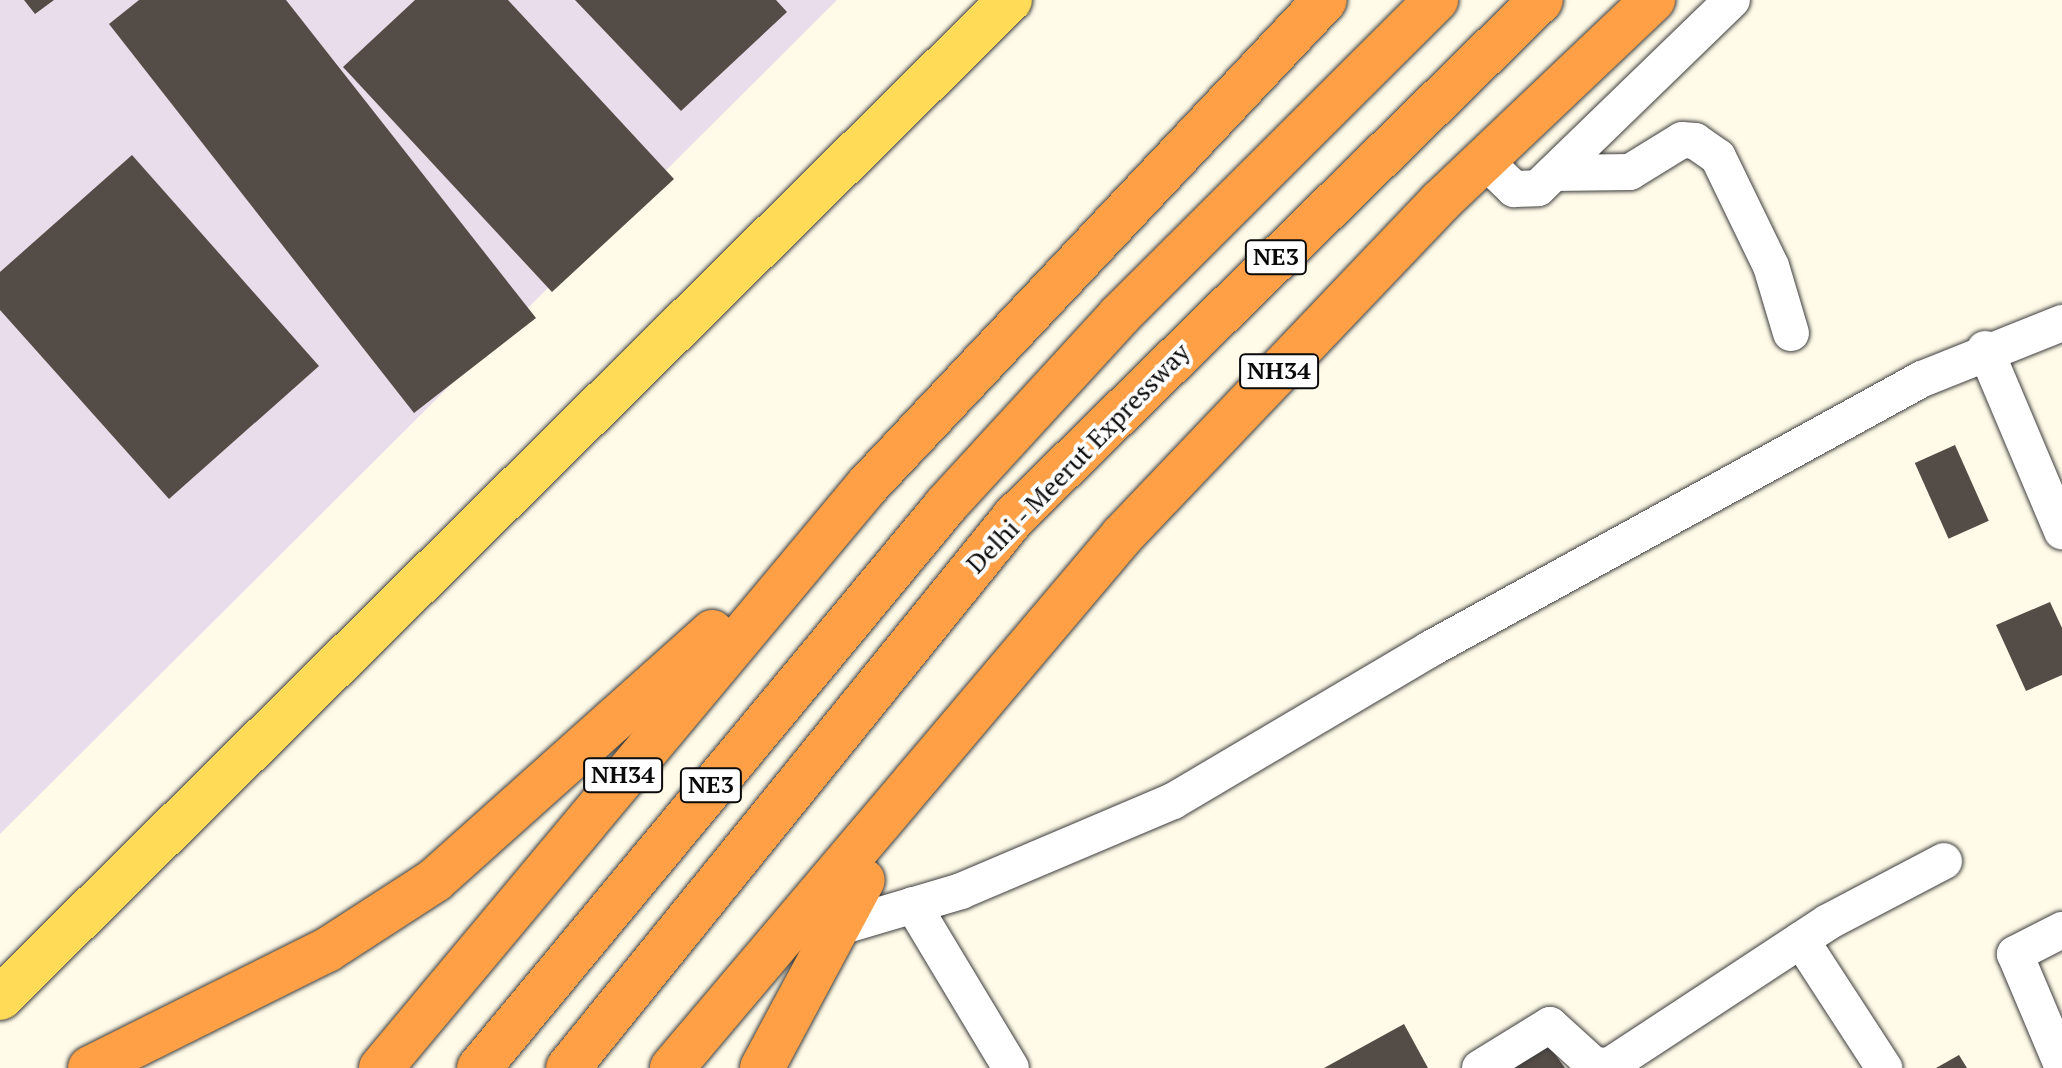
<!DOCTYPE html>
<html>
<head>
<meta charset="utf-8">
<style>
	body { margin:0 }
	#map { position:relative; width:2062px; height:1068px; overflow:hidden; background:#fffbe8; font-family:"PT Serif",serif }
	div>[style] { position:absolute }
	.industrial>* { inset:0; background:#eaddeb }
	.building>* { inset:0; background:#544c46; transform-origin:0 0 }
	.roads { filter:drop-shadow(0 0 2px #3d3d3d) drop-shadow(0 0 2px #3d3d3d) }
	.minor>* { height:36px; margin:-18px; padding:0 18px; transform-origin:18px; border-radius:18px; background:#fff }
	.major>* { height:44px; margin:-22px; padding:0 22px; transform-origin:22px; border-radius:22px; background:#ffdb58 }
	.highway>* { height:44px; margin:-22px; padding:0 22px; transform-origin:22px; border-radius:22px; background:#ffa046 }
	span { translate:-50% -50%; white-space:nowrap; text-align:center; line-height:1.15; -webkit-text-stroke:8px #fff; paint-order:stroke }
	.shield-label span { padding:2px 6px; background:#fff; border:2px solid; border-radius:6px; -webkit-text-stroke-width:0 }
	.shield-label { font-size:24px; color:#0a0a0a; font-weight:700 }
	.street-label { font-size:26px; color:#0a0a0a }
</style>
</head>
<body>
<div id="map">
	<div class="industrial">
		<div style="clip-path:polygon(0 0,837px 0,0 834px)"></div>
	</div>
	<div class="building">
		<div style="clip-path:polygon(24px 0,54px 0,35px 14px)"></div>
		<div style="clip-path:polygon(139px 0,286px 0,536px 318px,414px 413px,109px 24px)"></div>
		<div style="clip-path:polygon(415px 0,508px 0,674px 179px,552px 292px,343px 67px)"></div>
		<div style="clip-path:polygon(575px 0,776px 0,787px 12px,681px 111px)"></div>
		<div style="clip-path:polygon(132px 155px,319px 366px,169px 499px,0 310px,0 272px)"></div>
		<div style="left:1955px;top:445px;width:83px;height:44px;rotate:66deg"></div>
		<div style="clip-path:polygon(2050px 602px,2062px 628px,2062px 675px,2026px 691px,1996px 625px)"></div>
		<div style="clip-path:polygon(1404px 1024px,1428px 1068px,1324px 1068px)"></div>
		<div style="clip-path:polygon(1544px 1039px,1565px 1068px,1501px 1068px)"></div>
		<div style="clip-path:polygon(1959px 1055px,1967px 1068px,1936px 1068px)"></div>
	</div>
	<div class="roads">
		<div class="minor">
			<div style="left:1484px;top:160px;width:42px;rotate:44deg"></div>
			<div style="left:1514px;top:189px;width:24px;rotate:-2deg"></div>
			<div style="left:1538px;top:188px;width:270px;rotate:-44.1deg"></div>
			<div style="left:1554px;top:173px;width:76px;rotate:-0.8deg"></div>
			<div style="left:1630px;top:172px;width:61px;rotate:-31.6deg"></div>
			<div style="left:1682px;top:140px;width:13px;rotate:4deg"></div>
			<div style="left:1695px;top:141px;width:28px;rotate:35deg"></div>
			<div style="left:1718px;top:157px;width:121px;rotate:64.1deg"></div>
			<div style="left:1771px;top:266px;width:70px;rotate:73.4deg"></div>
			<div style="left:1985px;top:349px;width:198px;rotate:67.1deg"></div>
			<div style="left:913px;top:905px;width:190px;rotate:59deg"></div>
			<div style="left:833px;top:929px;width:134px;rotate:-16.5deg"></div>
			<div style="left:961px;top:891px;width:230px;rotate:-23deg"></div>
			<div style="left:1173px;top:801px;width:299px;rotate:-30.6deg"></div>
			<div style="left:1430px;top:649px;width:561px;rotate:-28.76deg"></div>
			<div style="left:1922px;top:379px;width:151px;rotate:-21.8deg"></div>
			<div style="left:2062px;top:930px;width:53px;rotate:152.9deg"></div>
			<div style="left:2015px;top:954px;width:121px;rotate:67.1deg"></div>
			<div style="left:1801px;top:940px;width:153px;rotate:57deg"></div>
			<div style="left:1480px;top:1068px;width:82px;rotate:-31.6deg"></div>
			<div style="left:1550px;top:1025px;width:59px;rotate:42.3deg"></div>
			<div style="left:1594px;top:1065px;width:15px;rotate:4deg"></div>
			<div style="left:1609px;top:1066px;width:262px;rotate:-33.3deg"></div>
			<div style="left:1828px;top:922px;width:131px;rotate:-27.7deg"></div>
		</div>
		<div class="major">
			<div style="left:0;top:998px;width:1420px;rotate:-44.66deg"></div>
		</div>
		<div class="highway">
			<div style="left:90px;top:1068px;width:265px;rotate:-26.5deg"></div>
			<div style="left:327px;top:950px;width:129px;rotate:-32.9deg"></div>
			<div style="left:435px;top:880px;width:372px;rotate:-41.8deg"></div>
			<div style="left:381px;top:1068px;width:760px;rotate:-50.13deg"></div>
			<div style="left:868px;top:485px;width:666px;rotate:-46.7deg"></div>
			<div style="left:479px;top:1068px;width:731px;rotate:-50.32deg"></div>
			<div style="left:946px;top:505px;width:256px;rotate:-47.5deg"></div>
			<div style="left:1119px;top:316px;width:448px;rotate:-44.9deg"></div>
			<div style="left:568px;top:1068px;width:709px;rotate:-51.01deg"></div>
			<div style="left:1014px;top:517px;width:738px;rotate:-44.45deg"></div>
			<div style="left:672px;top:1068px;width:697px;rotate:-49.77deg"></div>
			<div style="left:1122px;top:536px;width:461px;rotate:-46.4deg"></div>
			<div style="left:1440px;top:202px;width:294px;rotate:-43.5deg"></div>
			<div style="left:762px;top:1068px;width:213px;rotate:-61.8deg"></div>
		</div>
	</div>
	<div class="shield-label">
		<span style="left:1276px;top:257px">NE3</span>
		<span style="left:1279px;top:371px">NH34</span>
		<span style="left:623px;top:775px">NH34</span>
		<span style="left:711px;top:785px">NE3</span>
	</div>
	<div class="street-label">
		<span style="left:1078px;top:458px;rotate:-46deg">Delhi - Meerut Expressway</span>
	</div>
</div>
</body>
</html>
